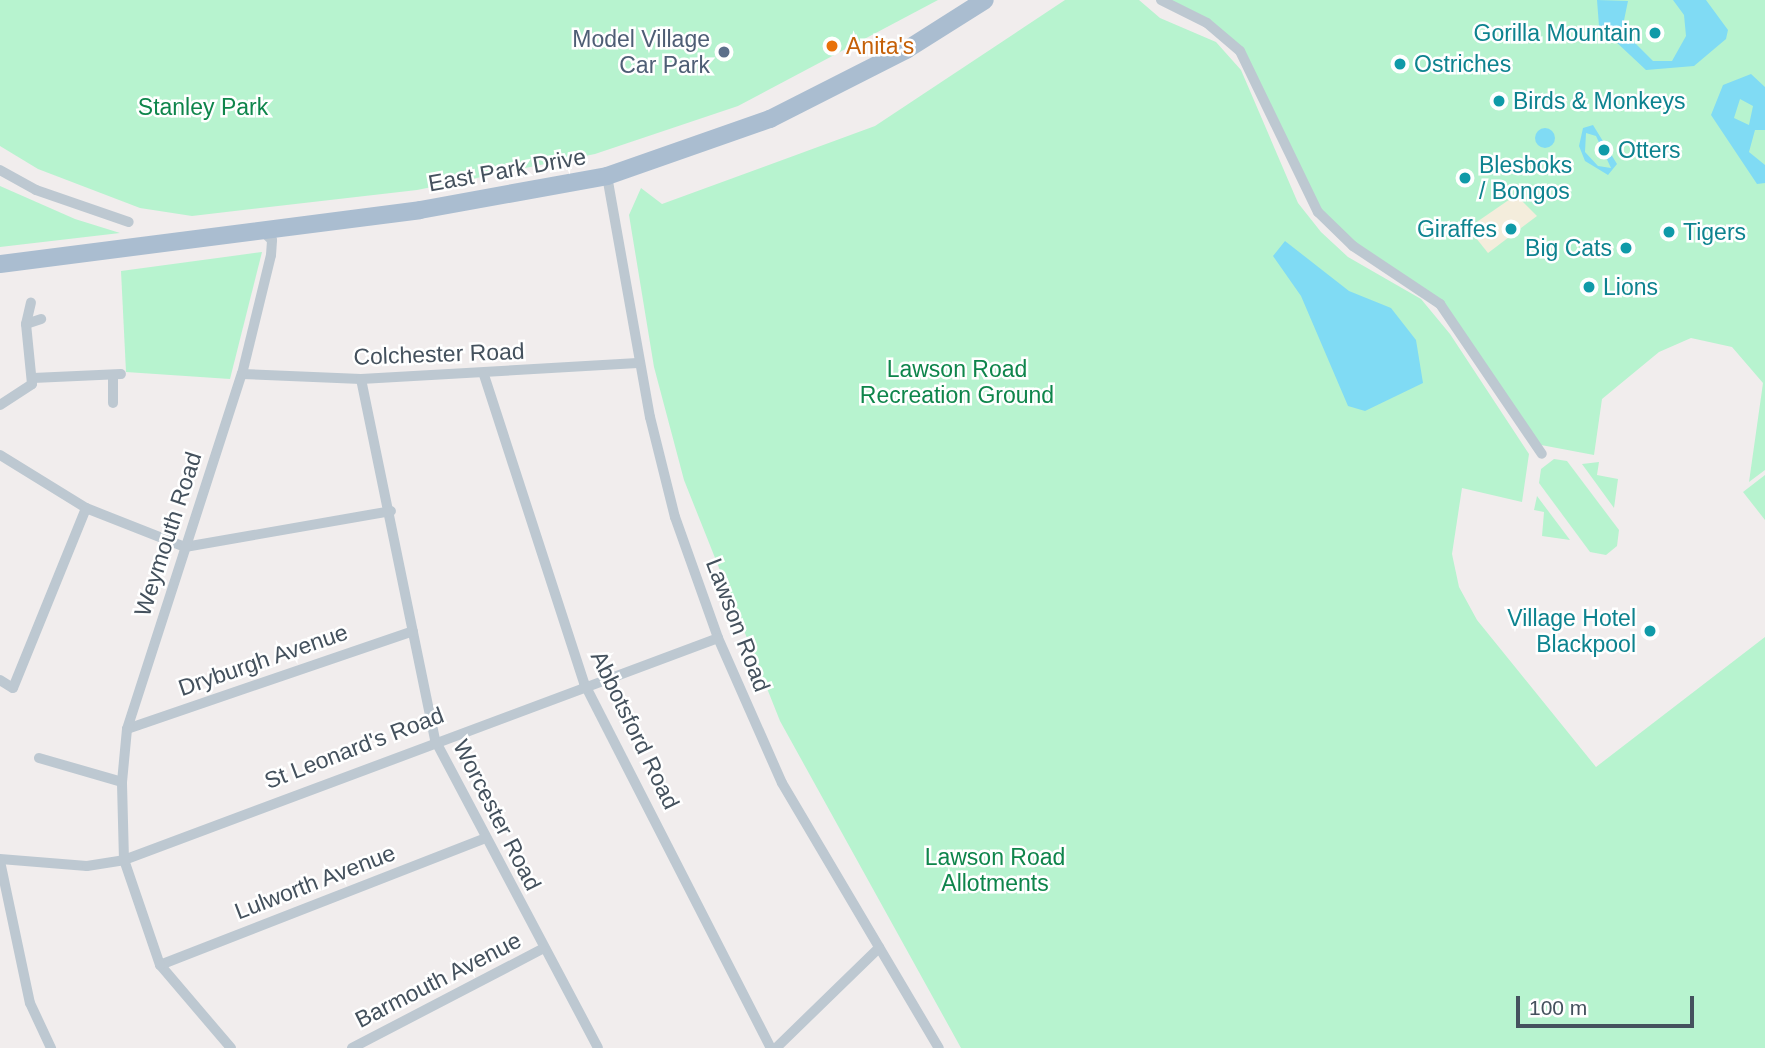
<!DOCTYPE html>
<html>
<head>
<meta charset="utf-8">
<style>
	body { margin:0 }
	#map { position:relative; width:1765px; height:1048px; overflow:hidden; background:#f1eded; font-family:Arial,sans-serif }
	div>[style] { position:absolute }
	.green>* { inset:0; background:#b7f3cf }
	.sand>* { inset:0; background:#f4eddc }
	.water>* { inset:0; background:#80dbf4 }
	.round { border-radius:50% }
	.street>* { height:10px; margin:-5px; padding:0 5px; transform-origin:5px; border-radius:5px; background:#bdc8d1 }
	.primary>* { height:18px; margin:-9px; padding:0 9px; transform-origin:9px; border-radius:9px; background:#aabdd0 }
	.dots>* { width:19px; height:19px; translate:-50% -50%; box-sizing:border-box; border:4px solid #fff; border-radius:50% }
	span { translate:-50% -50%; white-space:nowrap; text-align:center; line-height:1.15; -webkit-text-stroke:5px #fff; paint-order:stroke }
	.culture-label { font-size:23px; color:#0d838f }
	.right { translate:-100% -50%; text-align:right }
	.left { translate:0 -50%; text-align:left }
	.service-label { font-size:23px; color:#4e5e75 }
	.food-label { font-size:23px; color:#c56008 }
	.park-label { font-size:23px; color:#0e854b }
	.street-label { font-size:23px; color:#44515d }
	.scale { position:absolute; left:1516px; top:996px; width:178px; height:32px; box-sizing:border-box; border:4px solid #44515d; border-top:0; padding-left:9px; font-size:21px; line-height:24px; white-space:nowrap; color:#44515d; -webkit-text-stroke:5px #fff; paint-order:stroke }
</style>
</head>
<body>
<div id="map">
	<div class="green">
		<div style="clip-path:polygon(0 0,938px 0,738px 106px,595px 154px,417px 190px,192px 216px,140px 208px,38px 169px,0 146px)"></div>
		<div style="clip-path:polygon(1065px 0,1139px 0,1160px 18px,1216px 42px,1241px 70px,1298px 203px,1321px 232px,1348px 257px,1421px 299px,1450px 334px,1529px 454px,1522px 502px,1462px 488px,1452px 554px,1459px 587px,1477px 620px,1596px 767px,1765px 637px,1765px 1048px,961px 1048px,780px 721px,684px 480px,654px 367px,629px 215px,641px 188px,662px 204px,875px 126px)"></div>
		<div style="clip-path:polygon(1161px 0,1765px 0,1765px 470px,1749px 482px,1763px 383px,1732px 347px,1691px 338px,1659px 352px,1602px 399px,1594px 455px,1541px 445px,1440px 304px,1371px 258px,1318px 212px,1267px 98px,1225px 35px)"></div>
		<div style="clip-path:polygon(0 186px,75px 219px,120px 233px,0 247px)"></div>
		<div style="clip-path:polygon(262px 252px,230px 379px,126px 372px,121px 271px)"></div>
		<div style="clip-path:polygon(1554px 459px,1567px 461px,1619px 530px,1617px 546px,1606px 555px,1590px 552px,1539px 483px,1541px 469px)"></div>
		<div style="clip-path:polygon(1599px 462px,1597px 475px,1618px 479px,1614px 508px,1582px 464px)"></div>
		<div style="clip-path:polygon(1765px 475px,1765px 520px,1743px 492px)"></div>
		<div style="clip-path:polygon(1537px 496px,1570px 540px,1542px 536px,1544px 512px,1534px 510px)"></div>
	</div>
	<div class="sand">
		<div style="clip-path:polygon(1516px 195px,1537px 216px,1488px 253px,1468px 228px)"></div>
	</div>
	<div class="water">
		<div style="clip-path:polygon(1597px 0,1628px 1px,1622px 30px,1653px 61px,1672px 61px,1686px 36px,1684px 15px,1673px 0,1706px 0,1728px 30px,1726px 39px,1694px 66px,1646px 70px,1599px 26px)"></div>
		<div style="clip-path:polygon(evenodd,1751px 74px,1765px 87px,1765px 130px,1755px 130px,1749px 152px,1765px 165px,1765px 183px,1757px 184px,1711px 115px,1723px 85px,1751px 74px,1740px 99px,1753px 106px,1749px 125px,1734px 118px,1740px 99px)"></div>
		<div style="clip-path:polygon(evenodd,1593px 125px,1617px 164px,1608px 175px,1585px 161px,1579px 146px,1583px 128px,1593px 125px,1586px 133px,1596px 136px,1611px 168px,1598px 166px,1585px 152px,1586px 133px)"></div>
		<div class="round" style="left:1535px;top:128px;width:20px;height:20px"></div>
		<div style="clip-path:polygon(1285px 241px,1349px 291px,1391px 308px,1416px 340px,1423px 383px,1365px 411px,1348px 406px,1301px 296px,1273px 256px)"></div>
	</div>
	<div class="street">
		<div style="left:1161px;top:0;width:51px;rotate:26.6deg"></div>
		<div style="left:1207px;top:23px;width:43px;rotate:40.3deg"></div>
		<div style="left:1240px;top:51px;width:179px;rotate:64.2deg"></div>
		<div style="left:1318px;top:212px;width:49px;rotate:44.2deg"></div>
		<div style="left:1353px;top:246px;width:105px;rotate:33.7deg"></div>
		<div style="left:1440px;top:304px;width:181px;rotate:55.8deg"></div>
		<div style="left:0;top:170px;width:41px;rotate:29.1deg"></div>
		<div style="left:36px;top:190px;width:98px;rotate:19deg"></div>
		<div style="left:607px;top:176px;width:245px;rotate:79.9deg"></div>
		<div style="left:650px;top:417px;width:103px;rotate:76deg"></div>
		<div style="left:675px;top:517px;width:128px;rotate:70.4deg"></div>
		<div style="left:718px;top:638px;width:158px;rotate:66.2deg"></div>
		<div style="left:782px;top:783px;width:308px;rotate:59.4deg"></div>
		<div style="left:26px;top:324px;width:16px;rotate:-18deg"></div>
		<div style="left:242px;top:374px;width:119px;rotate:2.4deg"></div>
		<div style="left:361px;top:379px;width:277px;rotate:-3.3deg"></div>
		<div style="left:113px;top:375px;width:28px;rotate:90deg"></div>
		<div style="left:484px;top:375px;width:324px;rotate:72deg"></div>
		<div style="left:584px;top:683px;width:410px;rotate:62.9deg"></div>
		<div style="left:33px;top:378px;width:88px;rotate:-2.6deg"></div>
		<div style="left:361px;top:379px;width:369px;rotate:78.4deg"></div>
		<div style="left:435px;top:740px;width:348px;rotate:62.1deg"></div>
		<div style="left:0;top:405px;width:38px;rotate:-33deg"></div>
		<div style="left:32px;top:384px;width:60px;rotate:-95.7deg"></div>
		<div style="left:26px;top:324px;width:22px;rotate:-77deg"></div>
		<div style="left:0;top:455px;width:101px;rotate:31.6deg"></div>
		<div style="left:86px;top:508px;width:106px;rotate:21.5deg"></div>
		<div style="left:185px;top:547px;width:209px;rotate:-9.9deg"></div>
		<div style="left:0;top:680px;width:15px;rotate:32deg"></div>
		<div style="left:13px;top:688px;width:194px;rotate:-67.9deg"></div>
		<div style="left:127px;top:729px;width:302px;rotate:-18.9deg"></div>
		<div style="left:39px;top:758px;width:86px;rotate:16.1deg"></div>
		<div style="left:0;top:859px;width:87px;rotate:4.6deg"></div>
		<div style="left:87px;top:866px;width:37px;rotate:-9deg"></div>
		<div style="left:124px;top:860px;width:634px;rotate:-20.49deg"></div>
		<div style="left:0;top:861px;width:145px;rotate:78.1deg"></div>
		<div style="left:30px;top:1003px;width:50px;rotate:65deg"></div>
		<div style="left:160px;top:965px;width:350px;rotate:-21.3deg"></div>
		<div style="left:231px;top:1048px;width:109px;rotate:-130.5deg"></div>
		<div style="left:160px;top:965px;width:111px;rotate:-108.9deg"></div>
		<div style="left:124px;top:860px;width:78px;rotate:-91.5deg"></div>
		<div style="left:122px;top:782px;width:53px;rotate:-84.6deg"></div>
		<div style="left:127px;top:729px;width:373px;rotate:-72.1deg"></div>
		<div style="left:242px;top:374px;width:122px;rotate:-76.3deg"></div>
		<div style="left:271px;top:255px;width:15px;rotate:-86deg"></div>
		<div style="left:272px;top:240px;width:16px;rotate:-137deg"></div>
		<div style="left:352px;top:1048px;width:214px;rotate:-27.5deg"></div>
		<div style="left:776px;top:1048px;width:144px;rotate:-44.2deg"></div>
	</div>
	<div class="primary">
		<div style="left:0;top:264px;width:423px;rotate:-7.3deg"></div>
		<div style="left:420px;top:210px;width:190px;rotate:-10.3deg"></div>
		<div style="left:607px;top:176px;width:173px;rotate:-19.3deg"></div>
		<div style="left:770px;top:119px;width:153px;rotate:-26.9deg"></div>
		<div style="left:906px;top:50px;width:93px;rotate:-32.3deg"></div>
	</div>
	<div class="dots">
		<div style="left:1655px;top:33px;background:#0f9aa8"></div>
		<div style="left:832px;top:46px;background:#e8710a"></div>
		<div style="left:724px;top:52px;background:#5c6f8a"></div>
		<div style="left:1400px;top:64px;background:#0f9aa8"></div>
		<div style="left:1499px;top:101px;background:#0f9aa8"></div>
		<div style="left:1604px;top:150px;background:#0f9aa8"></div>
		<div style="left:1465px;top:178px;background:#0f9aa8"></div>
		<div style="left:1511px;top:229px;background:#0f9aa8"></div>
		<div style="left:1669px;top:232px;background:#0f9aa8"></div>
		<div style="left:1626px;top:248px;background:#0f9aa8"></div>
		<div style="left:1589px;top:287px;background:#0f9aa8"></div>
		<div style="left:1650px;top:631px;background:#0f9aa8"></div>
	</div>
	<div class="culture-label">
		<span class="right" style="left:1641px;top:33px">Gorilla Mountain</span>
		<span class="left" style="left:1414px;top:64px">Ostriches</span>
		<span class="left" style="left:1513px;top:101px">Birds &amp; Monkeys</span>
		<span class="left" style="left:1618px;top:150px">Otters</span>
		<span class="left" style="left:1479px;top:178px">Blesboks<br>/ Bongos</span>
		<span class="right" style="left:1497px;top:229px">Giraffes</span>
		<span class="left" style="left:1683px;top:232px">Tigers</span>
		<span class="right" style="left:1612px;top:248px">Big Cats</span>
		<span class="left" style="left:1603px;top:287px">Lions</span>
		<span class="right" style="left:1636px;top:631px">Village Hotel<br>Blackpool</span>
	</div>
	<div class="service-label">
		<span class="right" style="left:710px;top:52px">Model Village<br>Car Park</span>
	</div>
	<div class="food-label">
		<span class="left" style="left:846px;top:46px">Anita's</span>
	</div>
	<div class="park-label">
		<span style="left:203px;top:107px">Stanley Park</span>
		<span style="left:957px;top:382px">Lawson Road<br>Recreation Ground</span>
		<span style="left:995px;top:870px">Lawson Road<br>Allotments</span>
	</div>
	<div class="street-label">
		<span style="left:507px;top:170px;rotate:-10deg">East Park Drive</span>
		<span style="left:439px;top:354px;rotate:-2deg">Colchester Road</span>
		<span style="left:168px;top:534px;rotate:-72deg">Weymouth Road</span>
		<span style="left:738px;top:625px;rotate:69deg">Lawson Road</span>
		<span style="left:263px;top:660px;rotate:-19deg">Dryburgh Avenue</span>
		<span style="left:635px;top:730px;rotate:64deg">Abbotsford Road</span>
		<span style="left:354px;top:748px;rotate:-21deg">St Leonard's Road</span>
		<span style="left:497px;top:815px;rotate:63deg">Worcester Road</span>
		<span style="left:315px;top:882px;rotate:-21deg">Lulworth Avenue</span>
		<span style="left:438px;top:980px;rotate:-27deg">Barmouth Avenue</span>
	</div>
	<div class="scale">100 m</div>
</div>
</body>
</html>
